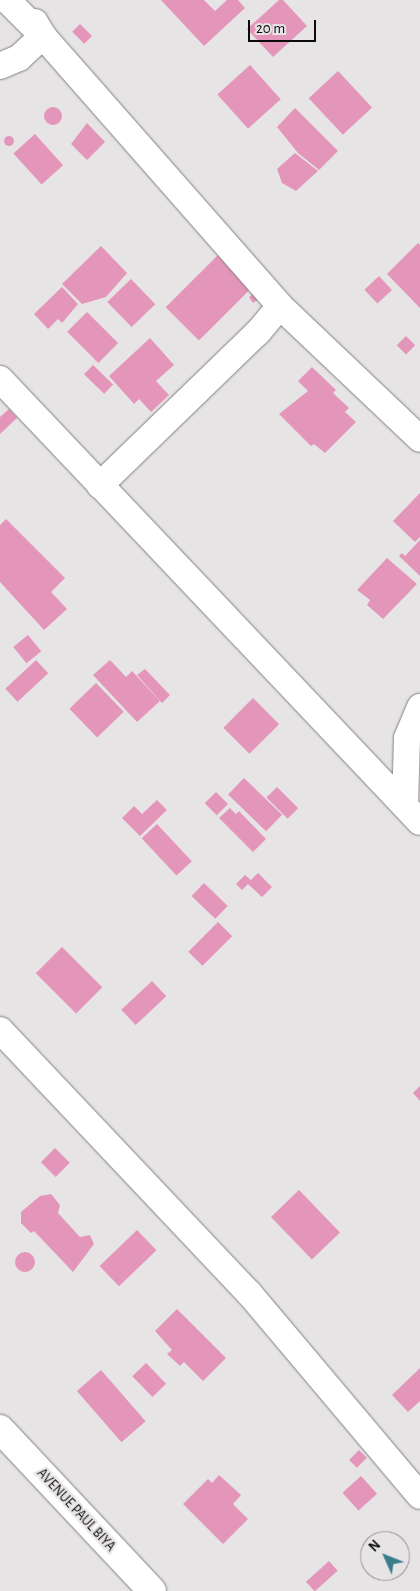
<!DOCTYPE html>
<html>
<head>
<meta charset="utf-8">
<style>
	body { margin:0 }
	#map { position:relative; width:420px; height:1591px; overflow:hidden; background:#e7e4e6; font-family:"Alegreya Sans",sans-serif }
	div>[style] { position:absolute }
	.building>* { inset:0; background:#e496ba; transform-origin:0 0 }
	.round { border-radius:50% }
	.roads { filter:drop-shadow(0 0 1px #838082) drop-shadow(0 0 1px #838082) }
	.minor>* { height:26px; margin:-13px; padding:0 13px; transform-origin:13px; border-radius:13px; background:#fff }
	.major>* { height:28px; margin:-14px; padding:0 14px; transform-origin:14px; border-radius:14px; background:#fff }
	span { translate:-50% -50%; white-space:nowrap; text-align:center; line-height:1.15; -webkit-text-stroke:4.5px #e7e4e6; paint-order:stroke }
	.street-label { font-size:14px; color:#0c0b0c }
	.north { position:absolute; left:360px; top:1531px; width:50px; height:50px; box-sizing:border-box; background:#e7e4e6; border:1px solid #8f8d8f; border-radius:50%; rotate:314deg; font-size:14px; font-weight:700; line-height:20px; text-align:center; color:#0c0b0c }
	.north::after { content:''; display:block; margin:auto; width:18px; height:22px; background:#3a7e8e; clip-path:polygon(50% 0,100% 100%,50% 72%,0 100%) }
	.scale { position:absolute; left:248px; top:20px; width:68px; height:22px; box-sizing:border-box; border:2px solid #0c0b0c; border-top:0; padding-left:6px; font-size:15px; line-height:18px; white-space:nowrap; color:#0c0b0c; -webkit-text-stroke:4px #e7e4e6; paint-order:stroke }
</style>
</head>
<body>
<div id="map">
	<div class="building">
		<div style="clip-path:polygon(161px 0,204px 0,215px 11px,227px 0,238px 0,245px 8px,204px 46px)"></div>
		<div style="clip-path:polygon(279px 0,283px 0,307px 26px,273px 57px,247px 29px)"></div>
		<div style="left:80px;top:24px;width:17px;height:11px;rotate:45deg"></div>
		<div style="left:250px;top:65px;width:46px;height:44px;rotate:48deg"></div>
		<div style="left:338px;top:71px;width:50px;height:40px;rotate:47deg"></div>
		<div class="round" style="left:44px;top:107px;width:18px;height:18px"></div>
		<div style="clip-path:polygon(295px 108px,338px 151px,319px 170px,298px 153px,277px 127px)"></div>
		<div style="clip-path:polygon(87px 123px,105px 142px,87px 160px,71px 144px)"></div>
		<div style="left:35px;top:134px;width:42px;height:29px;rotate:48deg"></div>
		<div class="round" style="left:4px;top:136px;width:10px;height:10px"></div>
		<div style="clip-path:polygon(295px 153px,318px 171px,296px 191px,282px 183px,277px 169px)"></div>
		<div style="clip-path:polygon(418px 243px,420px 245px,420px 308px,387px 274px)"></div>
		<div style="clip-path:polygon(101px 246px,127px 273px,106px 297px,82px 304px,62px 284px)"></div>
		<div style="left:218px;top:255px;width:47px;height:74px;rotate:45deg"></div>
		<div style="left:379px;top:276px;width:19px;height:20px;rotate:47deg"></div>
		<div style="left:131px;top:279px;width:35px;height:33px;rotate:46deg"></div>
		<div style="clip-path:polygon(62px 287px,78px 304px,62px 323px,58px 319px,48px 329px,34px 314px)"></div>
		<div style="clip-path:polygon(260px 289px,264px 296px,253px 303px,249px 297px)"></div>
		<div style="left:87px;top:312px;width:44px;height:28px;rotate:45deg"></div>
		<div style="left:406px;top:336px;width:13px;height:13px;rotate:45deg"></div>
		<div style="clip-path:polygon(150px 338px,174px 365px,156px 381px,169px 395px,151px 412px,139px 399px,134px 404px,109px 376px)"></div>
		<div style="left:93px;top:365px;width:28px;height:13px;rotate:44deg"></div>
		<div style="clip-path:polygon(312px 367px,336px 390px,333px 393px,349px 408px,345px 412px,356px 422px,325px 453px,314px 444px,311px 446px,279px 414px,308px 391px,298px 381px)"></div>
		<div style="clip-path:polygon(9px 409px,17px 418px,0 434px,0 417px)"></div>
		<div style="clip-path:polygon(420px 493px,420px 537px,415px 542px,393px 521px)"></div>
		<div style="clip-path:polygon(6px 519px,65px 578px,51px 592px,67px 609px,44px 630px,0 582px,0 525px)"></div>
		<div style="clip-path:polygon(420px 540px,420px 576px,399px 556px,402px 553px,405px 556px)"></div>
		<div style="clip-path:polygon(387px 558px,417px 584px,383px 619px,367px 605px,370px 600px,357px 590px)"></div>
		<div style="left:28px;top:635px;width:21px;height:19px;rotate:51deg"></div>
		<div style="left:36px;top:660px;width:18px;height:42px;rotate:47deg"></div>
		<div style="clip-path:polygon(110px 660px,126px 677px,132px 671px,160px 701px,137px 722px,93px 675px)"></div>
		<div style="clip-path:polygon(145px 669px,170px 695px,162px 703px,137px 675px)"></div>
		<div style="left:96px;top:683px;width:40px;height:37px;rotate:46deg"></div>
		<div style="left:253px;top:698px;width:37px;height:42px;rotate:45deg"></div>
		<div style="left:244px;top:778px;width:53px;height:23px;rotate:44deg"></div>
		<div style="left:277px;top:787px;width:30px;height:15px;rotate:45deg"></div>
		<div style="left:216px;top:792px;width:17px;height:16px;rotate:45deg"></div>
		<div style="clip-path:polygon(157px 800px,167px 810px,140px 836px,122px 818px,134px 806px,142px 814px)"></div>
		<div style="clip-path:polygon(230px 808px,236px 814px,239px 811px,266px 839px,253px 852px,219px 818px)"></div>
		<div style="left:157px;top:824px;width:51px;height:21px;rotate:47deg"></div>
		<div style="clip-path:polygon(258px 873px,272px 887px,262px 897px,248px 884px,242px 890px,236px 884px,245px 875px,251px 880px)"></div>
		<div style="left:204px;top:883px;width:33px;height:18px;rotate:44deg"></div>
		<div style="left:218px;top:922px;width:20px;height:42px;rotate:45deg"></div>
		<div style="left:62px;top:947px;width:57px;height:37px;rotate:45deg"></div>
		<div style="left:152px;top:981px;width:21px;height:42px;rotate:47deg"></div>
		<div style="clip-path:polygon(420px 1086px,420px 1101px,413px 1093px)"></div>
		<div style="left:55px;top:1148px;width:21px;height:20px;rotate:45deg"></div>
		<div style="left:299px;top:1190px;width:59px;height:39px;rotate:46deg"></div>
		<div style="clip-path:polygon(51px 1194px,60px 1205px,58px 1213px,80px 1237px,90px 1235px,94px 1244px,73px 1272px,34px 1231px,31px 1233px,21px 1223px,21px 1212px,40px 1196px)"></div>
		<div style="left:137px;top:1230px;width:28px;height:52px;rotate:46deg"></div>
		<div class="round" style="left:15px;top:1252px;width:20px;height:20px"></div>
		<div style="clip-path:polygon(177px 1309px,226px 1358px,203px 1381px,184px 1362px,180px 1366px,167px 1354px,172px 1350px,155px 1331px)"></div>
		<div style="left:146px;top:1363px;width:29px;height:19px;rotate:46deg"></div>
		<div style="clip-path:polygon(420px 1368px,420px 1401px,408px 1412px,392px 1395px)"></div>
		<div style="left:101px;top:1370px;width:68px;height:32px;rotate:49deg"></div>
		<div style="left:359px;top:1450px;width:11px;height:14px;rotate:45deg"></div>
		<div style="clip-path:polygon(219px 1475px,241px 1495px,233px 1504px,248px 1519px,223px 1544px,183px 1504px,208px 1479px,212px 1483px)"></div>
		<div style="left:361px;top:1476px;width:24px;height:25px;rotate:48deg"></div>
		<div style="left:329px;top:1561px;width:13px;height:31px;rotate:48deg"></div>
	</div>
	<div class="roads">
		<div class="minor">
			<div style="left:7px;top:0;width:51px;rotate:45deg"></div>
			<div style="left:43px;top:36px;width:359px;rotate:48.7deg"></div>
			<div style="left:280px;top:306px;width:35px;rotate:130deg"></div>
			<div style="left:257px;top:333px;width:219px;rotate:135.9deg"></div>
			<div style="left:0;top:66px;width:21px;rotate:-23deg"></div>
			<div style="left:19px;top:58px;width:33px;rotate:-43deg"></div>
			<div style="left:43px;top:36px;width:16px;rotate:-120deg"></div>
			<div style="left:280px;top:306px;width:193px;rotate:43.5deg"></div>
			<div style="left:0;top:379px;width:610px;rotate:46.53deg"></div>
			<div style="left:405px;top:806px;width:68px;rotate:-88.3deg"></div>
			<div style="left:407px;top:738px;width:34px;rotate:-67deg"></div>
			<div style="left:0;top:1030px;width:362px;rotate:46.6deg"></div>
			<div style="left:249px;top:1293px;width:265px;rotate:49.9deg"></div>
		</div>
		<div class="major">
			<div style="left:0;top:1429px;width:222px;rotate:46.8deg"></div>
		</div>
	</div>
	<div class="street-label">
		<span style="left:76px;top:1510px;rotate:47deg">AVENUE PAUL BIYA</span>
	</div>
	<div class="north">N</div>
	<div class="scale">20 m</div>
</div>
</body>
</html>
